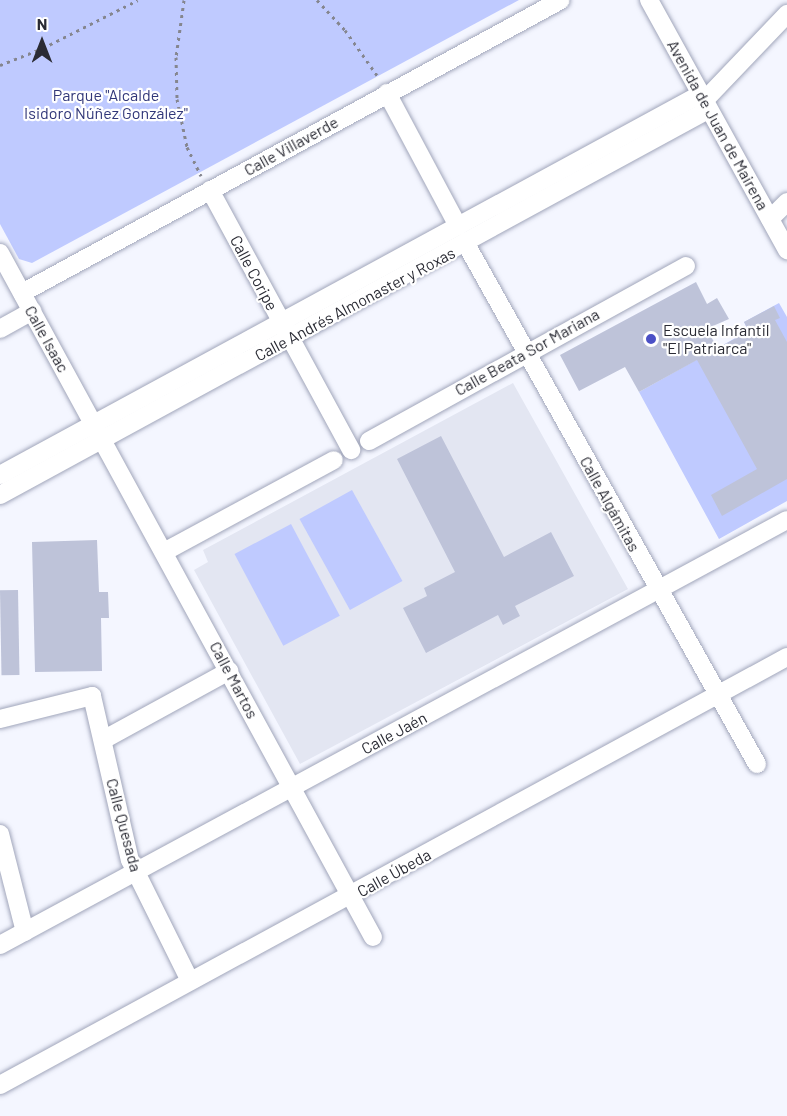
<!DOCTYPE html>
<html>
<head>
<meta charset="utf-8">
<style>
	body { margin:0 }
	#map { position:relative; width:787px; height:1116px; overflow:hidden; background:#f4f6ff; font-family:Barlow,sans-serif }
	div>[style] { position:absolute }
	.built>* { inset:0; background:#e3e6f2 }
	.green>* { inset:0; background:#bfcaff; transform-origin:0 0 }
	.building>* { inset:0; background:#bec3d9; transform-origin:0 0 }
	.path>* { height:3px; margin-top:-1.5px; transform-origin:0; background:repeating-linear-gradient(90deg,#85868f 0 3px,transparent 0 7.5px) }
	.roads { filter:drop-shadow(0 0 2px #a1a6bb) drop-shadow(0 0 2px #a1a6bb) }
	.street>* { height:18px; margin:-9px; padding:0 9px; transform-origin:9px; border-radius:9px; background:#fff }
	.dots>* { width:16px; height:16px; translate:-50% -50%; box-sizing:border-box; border:3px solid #fff; border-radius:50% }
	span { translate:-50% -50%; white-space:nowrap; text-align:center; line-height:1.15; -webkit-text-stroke:4.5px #fff; paint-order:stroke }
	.park-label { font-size:16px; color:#313779 }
	.street-label { font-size:16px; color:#2a2b34 }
	.poi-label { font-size:16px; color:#2a2b34 }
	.left { translate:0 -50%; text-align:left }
	.north { position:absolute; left:12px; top:12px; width:60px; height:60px; -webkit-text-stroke:4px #fff; paint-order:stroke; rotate:0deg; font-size:16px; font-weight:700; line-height:24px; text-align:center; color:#2a2b34 }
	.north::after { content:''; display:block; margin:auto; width:21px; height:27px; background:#2a2b34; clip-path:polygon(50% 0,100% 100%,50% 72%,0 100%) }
</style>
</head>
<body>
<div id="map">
	<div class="built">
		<div style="clip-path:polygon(513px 383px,628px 589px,300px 764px,194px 570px,208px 562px,203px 550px)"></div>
	</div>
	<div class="green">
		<div style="clip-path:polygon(0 0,519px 0,32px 263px,19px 259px,0 224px)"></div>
		<div style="clip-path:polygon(779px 303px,787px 317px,787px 501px,719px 539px,639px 392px,748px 331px,744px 322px)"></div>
		<div style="left:352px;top:490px;width:104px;height:60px;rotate:61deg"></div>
		<div style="left:291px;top:524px;width:104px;height:64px;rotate:62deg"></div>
	</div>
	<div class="building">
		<div style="clip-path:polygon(696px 282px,707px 304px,717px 298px,729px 319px,706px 329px,718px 348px,749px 331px,744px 322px,774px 306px,780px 318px,775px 320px,787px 342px,787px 479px,722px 516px,711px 495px,757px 469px,697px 360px,639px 392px,625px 367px,579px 391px,560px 355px)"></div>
		<div style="clip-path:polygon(441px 436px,504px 557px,551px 532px,574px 576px,515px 606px,520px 616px,503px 625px,498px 615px,426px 653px,403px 608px,427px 596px,424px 588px,455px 572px,397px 459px)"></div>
		<div style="clip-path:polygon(97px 540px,99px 592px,108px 592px,109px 618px,101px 618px,102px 671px,35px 672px,32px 542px)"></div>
		<div style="left:18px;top:590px;width:85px;height:18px;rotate:89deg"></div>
	</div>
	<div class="path">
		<div style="left:184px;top:0;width:58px;rotate:98deg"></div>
		<div style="left:176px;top:57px;width:42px;rotate:88.6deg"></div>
		<div style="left:177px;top:99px;width:49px;rotate:78.2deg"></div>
		<div style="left:187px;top:147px;width:32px;rotate:64deg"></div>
		<div style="left:317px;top:0;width:41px;rotate:47deg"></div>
		<div style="left:345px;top:30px;width:59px;rotate:54.7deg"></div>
		<div style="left:0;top:65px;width:46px;rotate:-21.6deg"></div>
		<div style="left:43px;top:48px;width:106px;rotate:-26.8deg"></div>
	</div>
	<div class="roads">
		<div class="street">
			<div style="left:649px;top:0;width:286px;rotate:61.1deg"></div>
			<div style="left:387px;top:93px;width:151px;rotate:61.9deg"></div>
			<div style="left:703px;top:102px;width:122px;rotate:-46.3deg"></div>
			<div style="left:210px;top:190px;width:296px;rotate:61.5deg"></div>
			<div style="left:770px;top:219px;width:24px;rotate:-45deg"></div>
			<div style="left:466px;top:244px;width:596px;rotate:60.77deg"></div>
			<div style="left:0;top:253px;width:779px;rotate:61.4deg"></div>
			<div style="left:22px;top:293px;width:613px;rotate:-28.53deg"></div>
			<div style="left:0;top:329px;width:37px;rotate:-29deg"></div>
			<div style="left:369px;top:441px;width:362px;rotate:-28.9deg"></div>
			<div style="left:0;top:475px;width:796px;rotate:-28.53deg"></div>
			<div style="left:0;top:495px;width:806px;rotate:-28.54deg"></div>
			<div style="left:164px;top:552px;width:193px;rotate:-28.4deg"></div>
			<div style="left:0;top:719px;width:95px;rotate:-14deg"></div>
			<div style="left:92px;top:696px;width:168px;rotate:77deg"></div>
			<div style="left:130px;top:860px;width:135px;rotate:63.6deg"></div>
			<div style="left:103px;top:740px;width:144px;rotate:-28.7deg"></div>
			<div style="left:0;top:834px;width:101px;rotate:75.7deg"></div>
			<div style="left:0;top:945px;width:894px;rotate:-28.37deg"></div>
			<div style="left:0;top:1085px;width:896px;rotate:-28.54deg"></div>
		</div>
	</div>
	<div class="dots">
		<div style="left:651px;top:339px;background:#4b50c6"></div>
	</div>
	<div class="park-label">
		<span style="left:106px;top:104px">Parque "Alcalde<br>Isidoro Núñez González"</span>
	</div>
	<div class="street-label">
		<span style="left:718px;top:125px;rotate:61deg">Avenida de Juan de Mairena</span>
		<span style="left:291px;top:146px;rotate:-29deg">Calle Villaverde</span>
		<span style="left:254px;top:273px;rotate:62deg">Calle Coripe</span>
		<span style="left:355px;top:304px;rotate:-28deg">Calle Andrés Almonaster y Roxas</span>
		<span style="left:47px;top:339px;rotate:61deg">Calle Isaac</span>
		<span style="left:527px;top:352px;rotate:-29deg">Calle Beata Sor Mariana</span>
		<span style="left:610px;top:504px;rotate:61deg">Calle Algámitas</span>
		<span style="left:234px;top:680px;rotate:62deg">Calle Martos</span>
		<span style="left:394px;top:733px;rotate:-28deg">Calle Jaén</span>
		<span style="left:124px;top:825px;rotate:75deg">Calle Quesada</span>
		<span style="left:394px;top:873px;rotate:-29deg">Calle Úbeda</span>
	</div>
	<div class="poi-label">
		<span class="left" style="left:663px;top:339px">Escuela Infantil<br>"El Patriarca"</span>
	</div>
	<div class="north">N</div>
</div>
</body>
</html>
